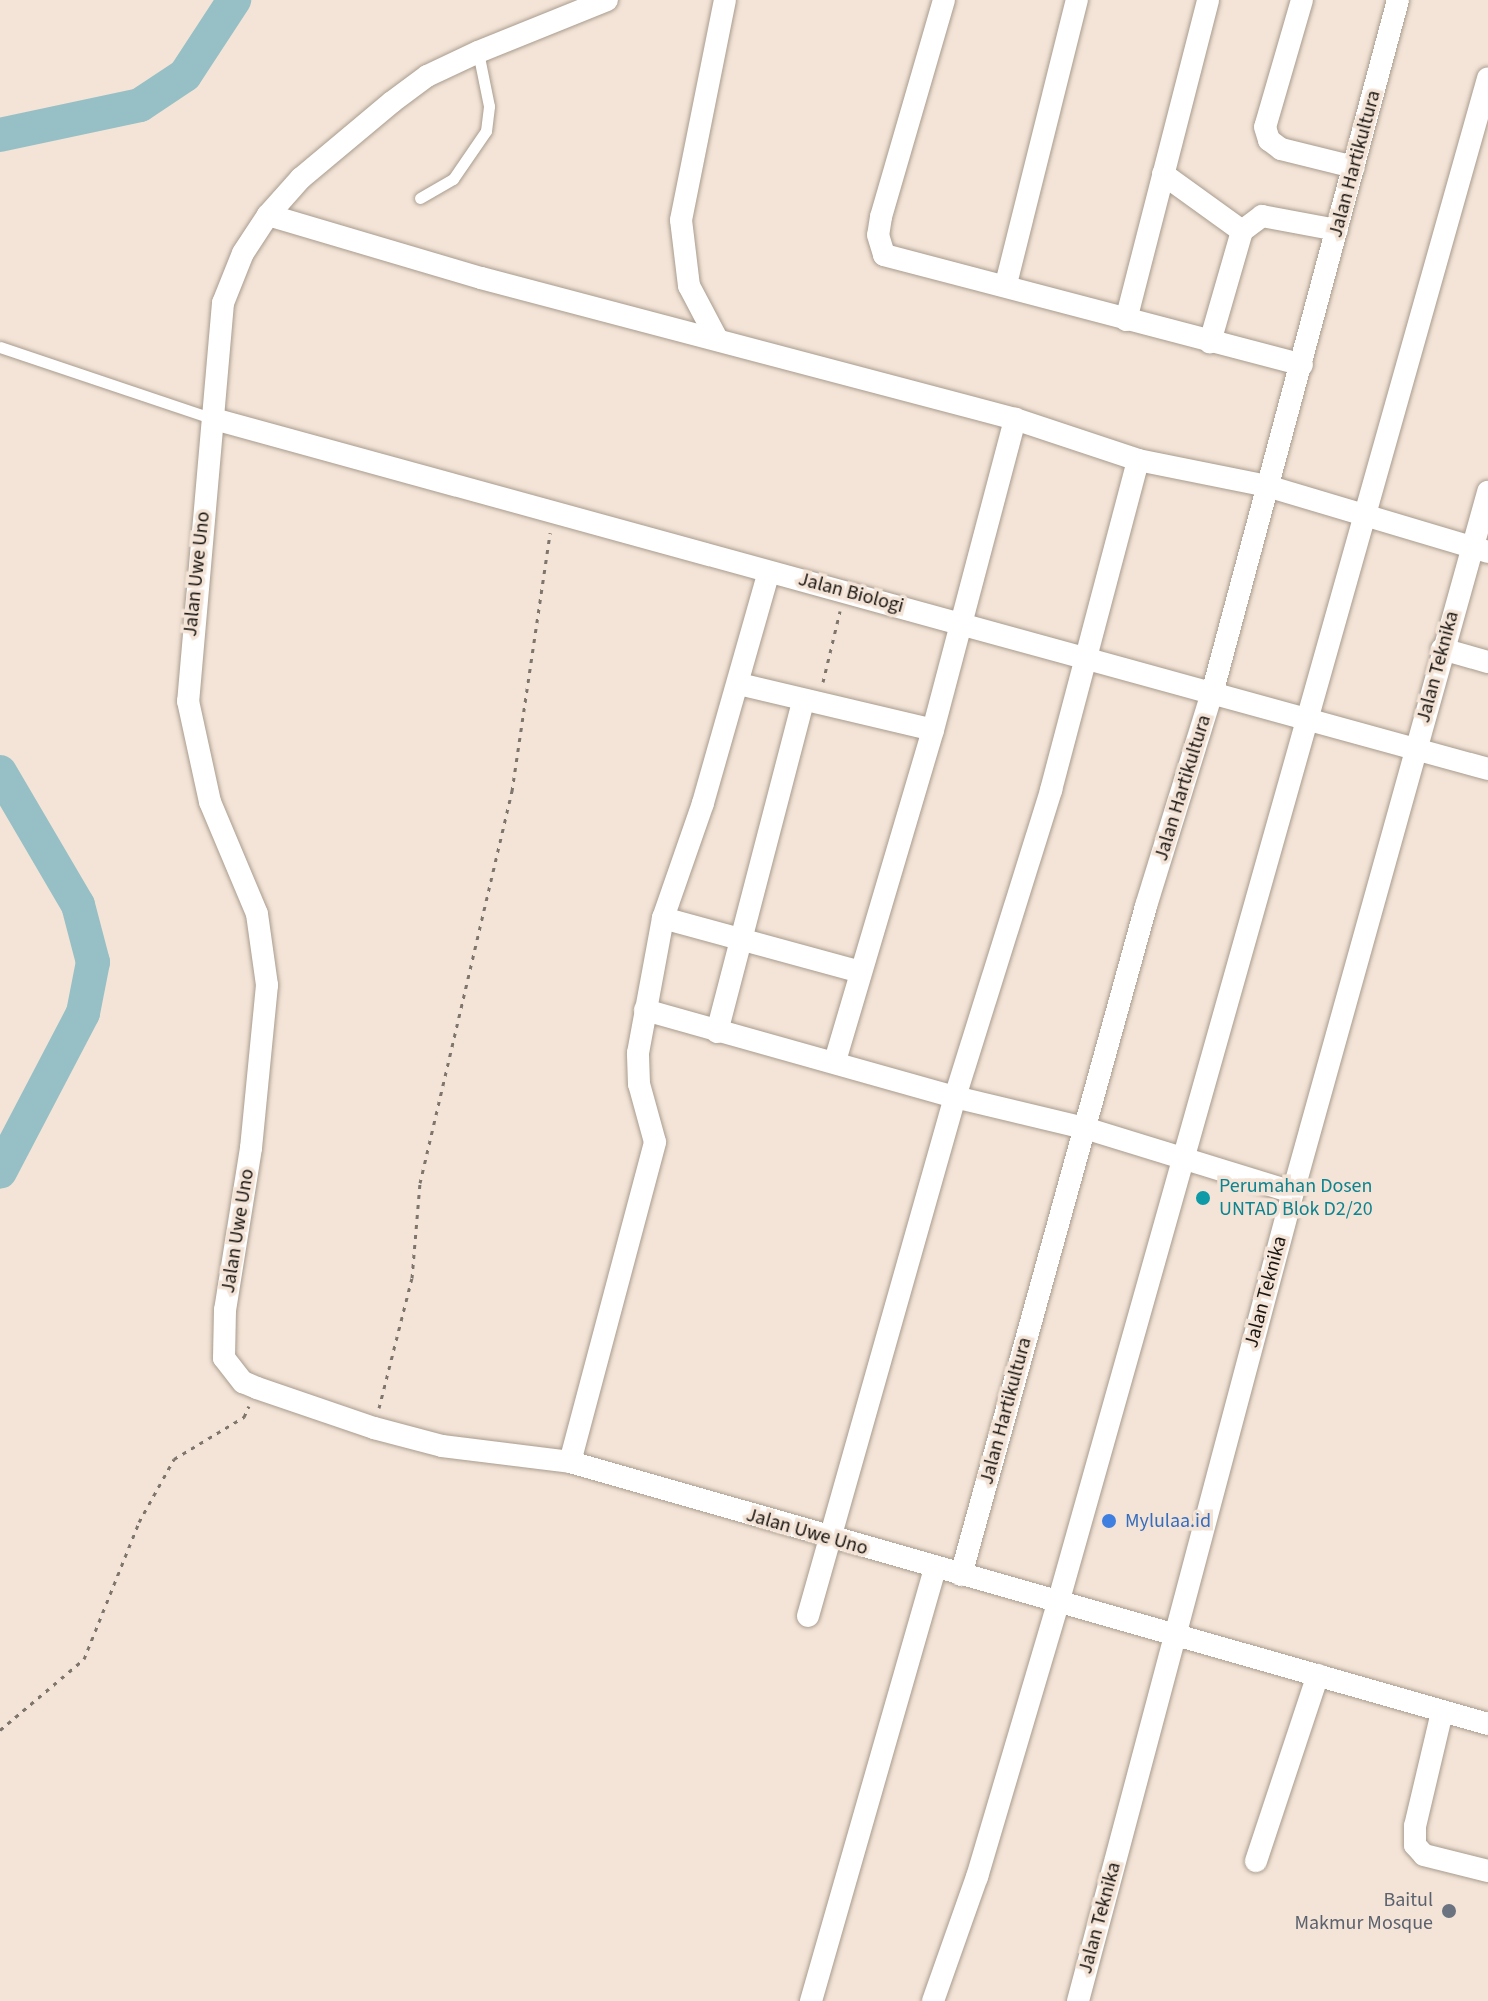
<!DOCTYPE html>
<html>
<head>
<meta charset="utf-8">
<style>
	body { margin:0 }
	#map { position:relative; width:1488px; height:2001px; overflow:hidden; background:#f3e4d7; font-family:"Source Sans 3",sans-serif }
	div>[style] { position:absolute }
	.river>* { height:34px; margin:-17px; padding:0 17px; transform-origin:17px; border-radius:17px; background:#96c0c5 }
	.path>* { height:3px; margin-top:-1.5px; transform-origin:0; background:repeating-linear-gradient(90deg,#7e756c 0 4px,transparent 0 10px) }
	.roads { filter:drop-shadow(0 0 2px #a99c8e) drop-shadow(0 0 2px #a99c8e) }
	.lane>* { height:11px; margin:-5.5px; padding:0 5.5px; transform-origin:5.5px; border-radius:5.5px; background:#fff }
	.street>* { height:22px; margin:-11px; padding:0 11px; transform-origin:11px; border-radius:11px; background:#fff }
	.dots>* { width:22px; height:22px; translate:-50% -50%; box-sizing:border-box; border:4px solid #f3e4d7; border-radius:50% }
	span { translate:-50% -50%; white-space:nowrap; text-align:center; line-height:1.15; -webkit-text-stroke:7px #f3e4d7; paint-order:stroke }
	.street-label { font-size:20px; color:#1a1510 }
	.culture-label { font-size:20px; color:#0d838f }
	.left { translate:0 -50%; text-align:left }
	.shop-label { font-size:20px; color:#366cbe }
	.worship-label { font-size:20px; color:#5b616d }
	.right { translate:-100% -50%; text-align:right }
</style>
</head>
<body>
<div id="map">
	<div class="river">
		<div style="left:0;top:135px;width:143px;rotate:-12.1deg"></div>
		<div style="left:140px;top:105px;width:54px;rotate:-33.7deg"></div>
		<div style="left:185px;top:75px;width:90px;rotate:-56.8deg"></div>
		<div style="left:0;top:772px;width:154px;rotate:59.6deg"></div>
		<div style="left:78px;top:905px;width:59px;rotate:75.3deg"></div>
		<div style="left:93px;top:962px;width:52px;rotate:101.1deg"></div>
		<div style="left:83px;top:1013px;width:179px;rotate:117.6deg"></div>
	</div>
	<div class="path">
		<div style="left:823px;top:682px;width:73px;rotate:-76.5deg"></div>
		<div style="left:379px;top:1408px;width:134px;rotate:-75.8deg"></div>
		<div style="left:412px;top:1278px;width:95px;rotate:-85.2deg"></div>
		<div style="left:420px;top:1183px;width:403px;rotate:-76.8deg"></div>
		<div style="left:512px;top:791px;width:261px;rotate:-81.6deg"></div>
		<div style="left:0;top:1730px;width:110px;rotate:-40.2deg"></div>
		<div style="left:84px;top:1659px;width:148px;rotate:-68.1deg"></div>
		<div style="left:139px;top:1522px;width:72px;rotate:-60.9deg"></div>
		<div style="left:174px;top:1459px;width:82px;rotate:-31deg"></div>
		<div style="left:244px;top:1417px;width:12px;rotate:-66deg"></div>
	</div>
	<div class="roads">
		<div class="lane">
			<div style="left:420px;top:198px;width:38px;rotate:-30deg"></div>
			<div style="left:453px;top:179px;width:58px;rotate:-55.5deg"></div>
			<div style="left:486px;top:131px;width:25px;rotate:-83deg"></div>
			<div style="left:489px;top:106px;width:55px;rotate:-101.5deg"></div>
			<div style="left:0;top:347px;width:226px;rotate:18.6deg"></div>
		</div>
		<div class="street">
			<div style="left:607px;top:0;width:139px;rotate:158deg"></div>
			<div style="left:478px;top:52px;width:56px;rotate:154.8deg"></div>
			<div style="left:427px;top:76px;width:44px;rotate:143.4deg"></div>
			<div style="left:392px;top:102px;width:119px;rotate:140.1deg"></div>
			<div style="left:301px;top:178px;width:50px;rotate:131.7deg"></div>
			<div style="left:268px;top:215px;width:45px;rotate:123.3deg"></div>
			<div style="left:243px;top:253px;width:54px;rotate:111.8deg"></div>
			<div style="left:223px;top:303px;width:400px;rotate:95deg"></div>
			<div style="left:188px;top:701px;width:103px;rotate:77.7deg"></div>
			<div style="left:210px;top:802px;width:121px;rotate:67.2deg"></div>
			<div style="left:257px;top:914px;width:72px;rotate:82deg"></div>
			<div style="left:267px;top:985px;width:164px;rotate:95.6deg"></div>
			<div style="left:251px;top:1148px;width:164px;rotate:99.1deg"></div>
			<div style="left:225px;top:1310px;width:48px;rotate:91.2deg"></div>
			<div style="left:224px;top:1358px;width:31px;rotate:52deg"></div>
			<div style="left:243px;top:1382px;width:15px;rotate:23deg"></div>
			<div style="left:257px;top:1388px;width:124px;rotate:18.9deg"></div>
			<div style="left:374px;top:1428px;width:70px;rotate:14.8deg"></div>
			<div style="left:442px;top:1446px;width:129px;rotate:7.1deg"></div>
			<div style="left:570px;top:1462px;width:955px;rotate:15.93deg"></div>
			<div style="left:944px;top:0;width:226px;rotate:106.2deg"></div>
			<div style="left:881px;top:217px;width:18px;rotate:99deg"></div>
			<div style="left:878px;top:235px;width:21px;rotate:73deg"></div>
			<div style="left:884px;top:255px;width:432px;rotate:14.7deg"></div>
			<div style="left:1302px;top:0;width:132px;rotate:106.2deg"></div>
			<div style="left:1265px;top:127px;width:14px;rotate:73deg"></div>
			<div style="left:1269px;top:140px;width:15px;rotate:37deg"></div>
			<div style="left:1281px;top:149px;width:75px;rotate:13.9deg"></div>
			<div style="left:1163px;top:174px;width:97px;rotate:35.8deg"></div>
			<div style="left:1242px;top:231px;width:116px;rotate:106.1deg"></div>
			<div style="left:268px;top:215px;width:222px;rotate:16.5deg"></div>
			<div style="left:481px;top:278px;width:552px;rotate:14.79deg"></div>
			<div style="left:1015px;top:419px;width:130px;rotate:18.4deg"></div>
			<div style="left:1138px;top:460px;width:132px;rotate:11.4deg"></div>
			<div style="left:1267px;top:486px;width:231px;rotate:16.6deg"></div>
			<div style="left:1242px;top:231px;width:25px;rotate:-37deg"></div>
			<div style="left:1262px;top:216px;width:76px;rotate:10.6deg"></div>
			<div style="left:1006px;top:284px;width:293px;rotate:-76deg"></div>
			<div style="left:1126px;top:320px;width:330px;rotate:-75.6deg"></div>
			<div style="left:717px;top:339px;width:60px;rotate:-117.8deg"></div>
			<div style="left:689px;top:286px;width:66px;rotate:-96.9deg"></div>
			<div style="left:681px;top:220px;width:224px;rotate:-78.7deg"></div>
			<div style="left:214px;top:419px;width:1321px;rotate:15.36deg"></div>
			<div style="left:1442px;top:649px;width:48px;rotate:15.8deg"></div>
			<div style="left:739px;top:684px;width:199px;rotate:13.3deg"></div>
			<div style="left:663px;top:918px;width:204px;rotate:15.3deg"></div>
			<div style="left:645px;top:1010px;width:322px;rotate:15.7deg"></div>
			<div style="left:955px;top:1097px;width:137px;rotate:13.5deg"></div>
			<div style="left:1088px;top:1129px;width:214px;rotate:17.1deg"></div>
			<div style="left:717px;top:1032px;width:342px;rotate:-75.4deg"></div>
			<div style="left:835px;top:1061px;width:345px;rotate:-73.5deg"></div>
			<div style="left:933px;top:730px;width:322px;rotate:-75.2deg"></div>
			<div style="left:570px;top:1462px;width:331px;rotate:-75.1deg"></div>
			<div style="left:655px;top:1142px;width:60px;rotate:-105.4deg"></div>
			<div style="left:639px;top:1084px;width:31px;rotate:-92deg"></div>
			<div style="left:638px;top:1053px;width:137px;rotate:-79.5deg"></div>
			<div style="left:663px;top:918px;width:122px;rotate:-70.8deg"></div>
			<div style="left:703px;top:803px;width:240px;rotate:-74.1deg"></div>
			<div style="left:961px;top:1575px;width:694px;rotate:-74.54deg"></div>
			<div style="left:1146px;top:906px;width:226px;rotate:-72.8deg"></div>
			<div style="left:1213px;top:690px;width:714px;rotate:-74.99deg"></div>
			<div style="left:808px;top:1616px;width:539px;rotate:-74.19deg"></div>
			<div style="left:955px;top:1097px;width:322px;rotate:-72.6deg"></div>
			<div style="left:1051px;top:790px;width:341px;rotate:-75.2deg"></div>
			<div style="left:1442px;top:1712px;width:117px;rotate:103.3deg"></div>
			<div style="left:1415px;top:1826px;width:19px;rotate:90deg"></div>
			<div style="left:1415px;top:1845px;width:13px;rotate:48deg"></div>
			<div style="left:1424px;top:1855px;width:66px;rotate:14deg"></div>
			<div style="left:1256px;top:1861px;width:196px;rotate:-71.6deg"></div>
			<div style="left:811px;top:2001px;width:450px;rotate:-74deg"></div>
			<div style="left:933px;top:2001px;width:132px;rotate:-70.5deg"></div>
			<div style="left:977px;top:1877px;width:286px;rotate:-73.5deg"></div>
			<div style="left:1058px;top:1603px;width:1584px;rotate:-74.25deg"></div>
			<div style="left:1078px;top:2001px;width:837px;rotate:-75.12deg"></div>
			<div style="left:1293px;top:1192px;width:727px;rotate:-74.43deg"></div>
		</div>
	</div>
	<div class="dots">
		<div style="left:1203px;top:1198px;background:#0f9aa8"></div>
		<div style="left:1109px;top:1521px;background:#3f7fe0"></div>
		<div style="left:1449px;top:1911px;background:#6b7280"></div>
	</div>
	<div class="street-label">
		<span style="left:1355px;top:164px;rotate:-75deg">Jalan Hartikultura</span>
		<span style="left:197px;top:574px;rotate:-84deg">Jalan Uwe Uno</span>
		<span style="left:851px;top:593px;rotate:15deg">Jalan Biologi</span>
		<span style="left:1438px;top:667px;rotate:-75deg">Jalan Teknika</span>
		<span style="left:1183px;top:788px;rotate:-73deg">Jalan Hartikultura</span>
		<span style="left:238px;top:1231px;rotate:-81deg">Jalan Uwe Uno</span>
		<span style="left:1266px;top:1292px;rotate:-75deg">Jalan Teknika</span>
		<span style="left:1006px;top:1411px;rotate:-75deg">Jalan Hartikultura</span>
		<span style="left:807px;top:1532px;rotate:16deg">Jalan Uwe Uno</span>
		<span style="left:1100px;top:1918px;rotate:-75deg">Jalan Teknika</span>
	</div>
	<div class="culture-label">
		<span class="left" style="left:1219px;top:1198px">Perumahan Dosen<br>UNTAD Blok D2/20</span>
	</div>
	<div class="shop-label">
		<span class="left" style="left:1125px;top:1521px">Mylulaa.id</span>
	</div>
	<div class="worship-label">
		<span class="right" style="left:1433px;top:1912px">Baitul<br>Makmur Mosque</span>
	</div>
</div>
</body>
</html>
